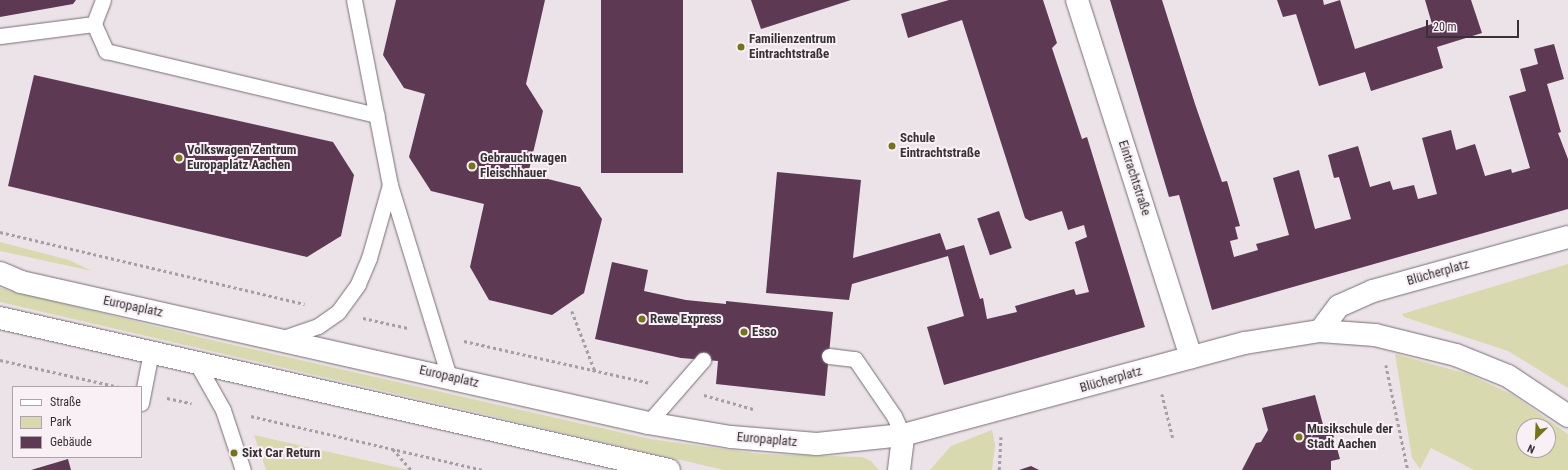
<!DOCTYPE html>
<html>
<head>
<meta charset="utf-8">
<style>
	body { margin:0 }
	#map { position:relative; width:1568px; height:470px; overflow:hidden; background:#ece3e9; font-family:"Roboto Condensed",sans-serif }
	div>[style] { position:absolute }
	.green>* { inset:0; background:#d8d9af }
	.building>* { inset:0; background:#5d3954; transform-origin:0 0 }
	.path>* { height:2.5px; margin-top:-1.25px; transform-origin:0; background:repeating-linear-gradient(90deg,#a59ea3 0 3px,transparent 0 6px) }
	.roads { filter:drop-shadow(0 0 1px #766e74) drop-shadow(0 0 1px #766e74) }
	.service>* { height:15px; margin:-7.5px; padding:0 7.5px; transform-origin:7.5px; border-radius:7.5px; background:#fff }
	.minor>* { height:22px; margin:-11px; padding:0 11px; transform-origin:11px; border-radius:11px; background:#fff }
	.primary>* { height:22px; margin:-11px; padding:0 11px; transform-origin:11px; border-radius:11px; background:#fff }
	.dots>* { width:11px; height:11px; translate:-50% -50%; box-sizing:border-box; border:2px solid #f9f0f6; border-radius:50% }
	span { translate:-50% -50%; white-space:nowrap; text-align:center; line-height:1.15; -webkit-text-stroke:4px #f9f0f6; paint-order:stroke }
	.poi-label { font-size:13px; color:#363235; font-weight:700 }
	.left { translate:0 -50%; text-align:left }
	.street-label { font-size:13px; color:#363235 }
	.legend { position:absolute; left:12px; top:386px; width:130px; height:72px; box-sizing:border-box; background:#f9f0f6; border:1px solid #aba4a9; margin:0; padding:5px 7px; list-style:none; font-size:12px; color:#363235 }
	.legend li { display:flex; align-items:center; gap:8px; height:20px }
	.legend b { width:20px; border:1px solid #aba4a9 }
	.north { position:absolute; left:1516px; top:418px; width:40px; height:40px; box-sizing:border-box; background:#f9f0f6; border:1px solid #aba4a9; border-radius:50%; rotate:204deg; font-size:11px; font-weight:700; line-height:16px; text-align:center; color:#363235 }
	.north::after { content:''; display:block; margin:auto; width:14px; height:18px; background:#767419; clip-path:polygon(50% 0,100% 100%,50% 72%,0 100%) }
	.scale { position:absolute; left:1426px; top:20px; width:93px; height:18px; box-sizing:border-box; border:2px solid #363235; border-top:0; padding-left:5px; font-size:12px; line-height:14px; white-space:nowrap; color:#363235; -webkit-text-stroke:3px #f9f0f6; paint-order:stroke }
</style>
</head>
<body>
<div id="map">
	<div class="green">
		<div style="clip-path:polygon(0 242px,69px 260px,92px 271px,0 251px)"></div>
		<div style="clip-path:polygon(1568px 264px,1568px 388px,1508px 351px,1404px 317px,1402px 314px)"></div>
		<div style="clip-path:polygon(0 288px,207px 339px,650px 439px,761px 454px,862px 457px,871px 461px,879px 470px,724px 470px,0 302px)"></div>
		<div style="clip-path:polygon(evenodd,1395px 354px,1468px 374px,1513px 395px,1568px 434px,1568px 470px,1474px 470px,1431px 448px,1420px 469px,1412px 458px,1395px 354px,1524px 426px,1548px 426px,1548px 450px,1524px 450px,1524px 426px)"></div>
		<div style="clip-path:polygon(992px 430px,995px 445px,992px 470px,930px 470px,951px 446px)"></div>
		<div style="clip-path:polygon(254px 435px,409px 470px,266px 470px)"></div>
	</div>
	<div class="building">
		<div style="clip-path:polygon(0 0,76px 0,73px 4px,0 17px)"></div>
		<div style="clip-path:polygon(396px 0,545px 0,526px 84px,543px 111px,528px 174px,580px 187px,602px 219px,584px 293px,552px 315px,489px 300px,470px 267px,484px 204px,431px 191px,409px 157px,425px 94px,404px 88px,383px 55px)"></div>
		<div style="left:601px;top:0;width:82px;height:173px"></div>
		<div style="clip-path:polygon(751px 0,851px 0,761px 29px)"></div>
		<div style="clip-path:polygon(949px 0,1043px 0,1057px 43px,1052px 48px,1082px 139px,1087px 137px,1145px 327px,944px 385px,927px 327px,964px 316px,948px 256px,852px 284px,849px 300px,766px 293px,777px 172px,861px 180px,853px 258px,940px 233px,946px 250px,964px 245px,980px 299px,983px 298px,987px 319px,1017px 312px,1015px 306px,1074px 289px,1076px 295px,1089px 292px,1075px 242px,1087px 237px,1084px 225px,1068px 230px,1062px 211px,1030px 221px,1025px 218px,962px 20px,908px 38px,901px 14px)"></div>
		<div style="clip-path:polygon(1110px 0,1162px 0,1195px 104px,1222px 182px,1227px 181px,1240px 226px,1235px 227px,1238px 239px,1230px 241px,1234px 257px,1258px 250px,1256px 244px,1289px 235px,1273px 178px,1299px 170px,1315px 229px,1351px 219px,1339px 177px,1334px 178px,1328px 155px,1358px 146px,1370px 187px,1390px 181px,1393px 190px,1414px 185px,1418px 199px,1437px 194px,1422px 138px,1451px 130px,1456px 150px,1475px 144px,1485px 176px,1511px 169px,1512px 173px,1530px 168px,1509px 96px,1526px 91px,1520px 69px,1538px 64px,1534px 49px,1554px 44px,1564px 79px,1547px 84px,1561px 132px,1558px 133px,1568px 159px,1568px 209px,1212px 310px,1179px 195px,1169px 197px)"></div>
		<div style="clip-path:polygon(1277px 0,1323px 0,1324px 5px,1340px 0,1355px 49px,1432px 24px,1425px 0,1471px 0,1482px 33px,1437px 47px,1443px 68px,1371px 91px,1365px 72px,1319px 86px,1296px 14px,1283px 17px)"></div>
		<div style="clip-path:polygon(34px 75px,333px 142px,354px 175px,341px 236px,307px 257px,8px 186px)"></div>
		<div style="left:999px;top:211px;width:39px;height:23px;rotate:71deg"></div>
		<div style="clip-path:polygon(612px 262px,648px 270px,644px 291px,686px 300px,726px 304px,726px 301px,833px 312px,825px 396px,716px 384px,718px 361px,681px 358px,595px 339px)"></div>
		<div style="clip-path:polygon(1315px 395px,1325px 432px,1332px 430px,1340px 459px,1331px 461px,1331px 470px,1242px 470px,1256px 443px,1261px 442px,1268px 430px,1262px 408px)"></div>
		<div style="clip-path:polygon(68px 459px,71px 470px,31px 470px)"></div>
		<div style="clip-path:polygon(1031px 466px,1039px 470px,1019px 470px)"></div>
	</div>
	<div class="path">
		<div style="left:0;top:232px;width:313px;rotate:13.3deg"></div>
		<div style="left:572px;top:311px;width:64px;rotate:69deg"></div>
		<div style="left:363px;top:318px;width:46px;rotate:12.5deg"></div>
		<div style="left:464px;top:341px;width:191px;rotate:12.7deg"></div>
		<div style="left:0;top:360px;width:122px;rotate:12.8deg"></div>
		<div style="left:1386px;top:365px;width:107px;rotate:78.2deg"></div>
		<div style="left:1162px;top:394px;width:45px;rotate:76deg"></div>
		<div style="left:704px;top:395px;width:51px;rotate:15.9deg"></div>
		<div style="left:167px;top:398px;width:25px;rotate:12deg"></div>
		<div style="left:251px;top:416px;width:238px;rotate:13.1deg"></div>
		<div style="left:393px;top:449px;width:28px;rotate:49deg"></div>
		<div style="left:999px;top:470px;width:33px;rotate:-87deg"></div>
	</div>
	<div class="roads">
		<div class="service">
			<div style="left:103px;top:0;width:26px;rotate:111deg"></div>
			<div style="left:94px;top:24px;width:30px;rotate:66deg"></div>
			<div style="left:106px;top:51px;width:278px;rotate:13.3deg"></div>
			<div style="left:354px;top:0;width:188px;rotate:79deg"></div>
			<div style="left:390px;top:185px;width:201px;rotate:72.9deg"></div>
			<div style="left:0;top:36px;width:95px;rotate:-7.3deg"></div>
			<div style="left:280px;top:339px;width:40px;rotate:-18.9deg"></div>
			<div style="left:318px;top:326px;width:24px;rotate:-35deg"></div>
			<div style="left:338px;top:312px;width:34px;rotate:-54deg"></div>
			<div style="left:358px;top:284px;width:28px;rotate:-67deg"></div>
			<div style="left:369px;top:258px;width:76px;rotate:-74deg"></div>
			<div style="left:829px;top:356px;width:26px;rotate:7deg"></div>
			<div style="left:855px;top:359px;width:69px;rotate:55.6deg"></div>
			<div style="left:894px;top:416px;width:21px;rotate:65deg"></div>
			<div style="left:196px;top:362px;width:55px;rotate:60.6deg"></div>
			<div style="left:223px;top:410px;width:63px;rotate:71.6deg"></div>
			<div style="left:141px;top:403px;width:52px;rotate:-78.9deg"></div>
			<div style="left:648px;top:423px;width:84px;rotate:-48.9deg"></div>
		</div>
		<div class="minor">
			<div style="left:1077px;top:0;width:375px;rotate:72.3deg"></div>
			<div style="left:1320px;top:331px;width:31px;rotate:-53deg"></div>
			<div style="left:1339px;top:306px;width:37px;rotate:-24deg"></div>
			<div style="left:1373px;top:291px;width:202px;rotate:-15.5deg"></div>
		</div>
		<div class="primary">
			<div style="left:0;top:273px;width:23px;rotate:23deg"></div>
			<div style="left:21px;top:282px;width:643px;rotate:12.67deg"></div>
			<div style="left:648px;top:423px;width:84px;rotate:9.6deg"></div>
			<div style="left:731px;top:437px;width:86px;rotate:4.7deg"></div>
			<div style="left:817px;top:444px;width:86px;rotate:-6deg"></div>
			<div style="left:903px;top:435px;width:354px;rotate:-15.1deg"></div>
			<div style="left:1245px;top:343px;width:76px;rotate:-9.1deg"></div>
			<div style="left:1320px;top:331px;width:55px;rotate:4.2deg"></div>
			<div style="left:1375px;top:335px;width:83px;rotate:13.9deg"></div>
			<div style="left:1456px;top:355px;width:56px;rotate:22deg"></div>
			<div style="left:1508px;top:376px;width:72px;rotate:33.7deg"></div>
			<div style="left:0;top:318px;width:686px;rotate:12.8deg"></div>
			<div style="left:899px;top:470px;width:35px;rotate:-83deg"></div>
		</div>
	</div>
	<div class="dots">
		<div style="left:741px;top:47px;background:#767419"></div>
		<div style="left:892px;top:146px;background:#767419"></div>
		<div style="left:179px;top:158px;background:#767419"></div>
		<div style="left:472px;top:166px;background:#767419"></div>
		<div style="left:642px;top:319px;background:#767419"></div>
		<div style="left:744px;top:332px;background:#767419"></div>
		<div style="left:1299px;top:437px;background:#767419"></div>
		<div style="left:234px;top:453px;background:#767419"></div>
	</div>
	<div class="poi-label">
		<span class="left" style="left:749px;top:47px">Familienzentrum<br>Eintrachtstraße</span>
		<span class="left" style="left:900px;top:146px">Schule<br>Eintrachtstraße</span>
		<span class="left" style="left:187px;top:158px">Volkswagen Zentrum<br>Europaplatz Aachen</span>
		<span class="left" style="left:480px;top:166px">Gebrauchtwagen<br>Fleischhauer</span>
		<span class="left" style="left:650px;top:319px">Rewe Express</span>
		<span class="left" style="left:752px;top:332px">Esso</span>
		<span class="left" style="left:1307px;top:437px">Musikschule der<br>Stadt Aachen</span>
		<span class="left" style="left:242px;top:453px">Sixt Car Return</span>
	</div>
	<div class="street-label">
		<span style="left:1134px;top:178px;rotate:72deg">Eintrachtstraße</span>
		<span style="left:1438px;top:273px;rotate:-16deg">Blücherplatz</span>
		<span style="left:133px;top:307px;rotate:12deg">Europaplatz</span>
		<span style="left:449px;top:377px;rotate:13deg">Europaplatz</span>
		<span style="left:1111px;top:380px;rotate:-16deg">Blücherplatz</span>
		<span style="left:767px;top:440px;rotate:5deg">Europaplatz</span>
	</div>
	<ul class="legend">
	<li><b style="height:5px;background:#fff"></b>Straße</li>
	<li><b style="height:11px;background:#d8d9af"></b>Park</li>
	<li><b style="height:11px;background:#5d3954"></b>Gebäude</li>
	</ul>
	<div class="north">N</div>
	<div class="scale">20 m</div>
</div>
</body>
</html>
